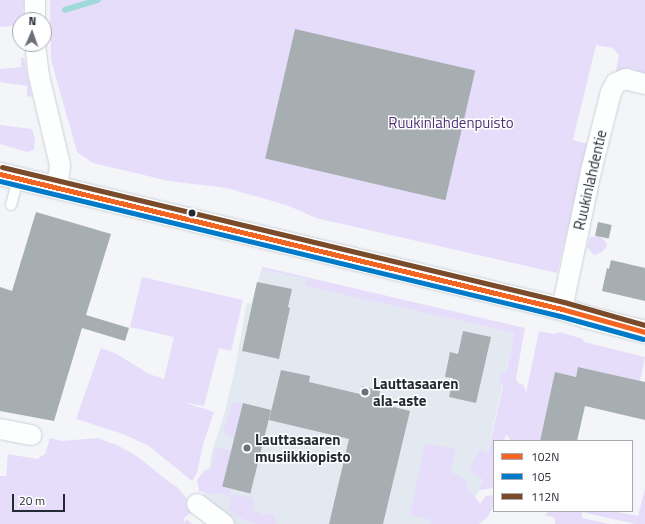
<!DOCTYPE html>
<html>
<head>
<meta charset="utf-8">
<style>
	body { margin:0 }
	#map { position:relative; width:645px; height:524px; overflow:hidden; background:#f3f5f8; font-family:"Titillium Web",sans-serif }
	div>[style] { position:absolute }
	.built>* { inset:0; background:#e2e9f1 }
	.green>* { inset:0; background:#e6ddfb }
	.stream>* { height:5.5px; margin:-2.75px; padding:0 2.75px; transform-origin:2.75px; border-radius:2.75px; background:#a0d9d9 }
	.building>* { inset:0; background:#a7aeb1; transform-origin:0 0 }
	.roads { filter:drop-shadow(0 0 1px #ccd1d7) drop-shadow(0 0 1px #ccd1d7) }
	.service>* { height:10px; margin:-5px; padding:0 5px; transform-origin:5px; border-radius:5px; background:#fdfefe }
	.minor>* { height:20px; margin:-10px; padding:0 10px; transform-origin:10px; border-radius:10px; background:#fdfefe }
	.secondary>* { height:22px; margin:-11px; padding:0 11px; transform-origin:11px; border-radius:11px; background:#fdfefe }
	.bus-1>* { height:5px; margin:-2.5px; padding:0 2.5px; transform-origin:2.5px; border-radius:2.5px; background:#f26522 }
	.bus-2>* { height:5px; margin:-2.5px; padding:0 2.5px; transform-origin:2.5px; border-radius:2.5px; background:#007ac9 }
	.bus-3>* { height:5px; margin:-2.5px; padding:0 2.5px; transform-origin:2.5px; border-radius:2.5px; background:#7a4b2a }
	.dots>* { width:11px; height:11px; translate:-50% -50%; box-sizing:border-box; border:2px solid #fff; border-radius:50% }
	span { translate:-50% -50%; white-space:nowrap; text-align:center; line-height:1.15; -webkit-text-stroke:3px #fff; paint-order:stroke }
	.park-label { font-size:15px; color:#4f3374 }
	.street-label { font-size:15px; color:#222a33 }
	.poi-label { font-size:15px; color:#222a33; font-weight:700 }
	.left { translate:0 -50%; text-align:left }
	.legend { position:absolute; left:493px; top:440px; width:140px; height:72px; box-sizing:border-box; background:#fff; border:1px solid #a7aaad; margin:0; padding:5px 7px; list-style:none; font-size:12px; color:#222a33 }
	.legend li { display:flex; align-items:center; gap:8px; height:20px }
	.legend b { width:20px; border:1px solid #a7aaad }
	.north { position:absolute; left:12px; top:12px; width:40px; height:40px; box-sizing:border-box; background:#fff; border:1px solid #a7aaad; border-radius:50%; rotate:2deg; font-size:11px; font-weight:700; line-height:16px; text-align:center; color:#222a33 }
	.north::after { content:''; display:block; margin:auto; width:14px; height:18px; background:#6b7178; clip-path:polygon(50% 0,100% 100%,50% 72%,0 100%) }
	.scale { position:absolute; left:12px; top:494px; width:53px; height:18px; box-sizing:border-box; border:2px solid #222a33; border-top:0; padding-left:5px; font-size:12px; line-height:14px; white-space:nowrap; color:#222a33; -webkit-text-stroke:3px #fff; paint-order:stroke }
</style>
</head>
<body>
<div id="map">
	<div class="built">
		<div style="clip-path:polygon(261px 270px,307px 279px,306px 286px,514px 333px,479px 490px,462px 524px,224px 524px,201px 507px,212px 452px,224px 415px,235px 369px,247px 303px,251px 304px)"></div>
	</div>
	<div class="green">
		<div style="clip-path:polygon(0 0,24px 0,23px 20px,20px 20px,20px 25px,0 27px)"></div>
		<div style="clip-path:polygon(50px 0,645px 0,645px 81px,635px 71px,635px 68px,615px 76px,619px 55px,613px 48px,596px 45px,573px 140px,589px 144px,557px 273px,316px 218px,289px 206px,227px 188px,169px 181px,93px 163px,77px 152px,51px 60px)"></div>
		<div style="clip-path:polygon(21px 58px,24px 58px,32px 96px,27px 97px,27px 86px,0 82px,0 69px,21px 67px)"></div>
		<div style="clip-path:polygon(0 125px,32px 129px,35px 138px,34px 150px,27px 152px,0 144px)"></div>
		<div style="clip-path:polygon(600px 236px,605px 241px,607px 246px,602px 252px,594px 255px,587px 247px,590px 237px)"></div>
		<div style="clip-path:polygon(263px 267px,525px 328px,516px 378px,518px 383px,524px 385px,526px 393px,539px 331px,553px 334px,560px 332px,583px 339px,584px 342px,645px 357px,640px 381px,578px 367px,576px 377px,555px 373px,540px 441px,511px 441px,506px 434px,504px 441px,494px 441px,494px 488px,479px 490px,482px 479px,469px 470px,480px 449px,488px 452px,503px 386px,499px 378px,500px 374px,506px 372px,514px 333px,305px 286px,307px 279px,261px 270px)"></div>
		<div style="clip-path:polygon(142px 277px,243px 300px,231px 351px,219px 348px,204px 406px,183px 402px,214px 412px,203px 445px,197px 473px,192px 481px,149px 446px,123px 434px,76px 419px,101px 348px,115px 353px,149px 374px,164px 379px,174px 337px,130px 327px)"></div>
		<div style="clip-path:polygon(235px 402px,243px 403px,235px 438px,223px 433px,232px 404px)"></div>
		<div style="clip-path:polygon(50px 438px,62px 441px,97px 438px,117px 445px,137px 456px,169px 482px,176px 486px,189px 501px,192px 512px,183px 519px,185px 522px,187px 519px,192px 524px,0 524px,0 476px,6px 476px,8px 454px,37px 459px,45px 454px)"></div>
		<div style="clip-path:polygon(425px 443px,456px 449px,451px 472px,466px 480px,467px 487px,480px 504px,486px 496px,494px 495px,494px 505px,487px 518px,479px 524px,430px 524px,432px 520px,410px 515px)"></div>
		<div style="clip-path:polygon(216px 447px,232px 451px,224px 484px,226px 488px,231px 489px,229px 498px,220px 492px,212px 495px,199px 491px,197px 480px,205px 470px,211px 469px)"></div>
		<div style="clip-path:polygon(645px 489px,645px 524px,635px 524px,582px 512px,582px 518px,610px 524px,555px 524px,555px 518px,545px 515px,548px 512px,545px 511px,613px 511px,638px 516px)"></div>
		<div style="clip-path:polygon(232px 494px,253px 498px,254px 511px,260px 512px,261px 515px,267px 513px,275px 515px,275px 521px,277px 524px,256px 524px,236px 516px,228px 510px)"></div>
	</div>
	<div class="stream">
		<div style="left:65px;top:10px;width:34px;rotate:-17deg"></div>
	</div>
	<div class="building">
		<div style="left:295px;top:29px;width:185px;height:133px;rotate:13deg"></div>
		<div style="clip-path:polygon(36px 212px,111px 234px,86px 315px,129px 328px,125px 341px,82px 328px,54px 421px,0 411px,0 287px,12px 291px)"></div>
		<div style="left:598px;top:222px;width:14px;height:14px;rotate:12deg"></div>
		<div style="clip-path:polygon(611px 260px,645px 268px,645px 301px,602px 291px,607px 268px,609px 269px)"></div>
		<div style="clip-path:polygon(257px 282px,292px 289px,288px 307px,290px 308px,279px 359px,242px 351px)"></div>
		<div style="clip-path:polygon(463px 331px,491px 337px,476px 403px,449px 397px,453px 378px,445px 377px,450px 352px,458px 354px)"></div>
		<div style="clip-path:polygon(578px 367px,645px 382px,645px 420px,585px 406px,577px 441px,540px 441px,555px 372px,576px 377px)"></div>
		<div style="clip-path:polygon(281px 370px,310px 376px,309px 382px,360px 394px,362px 386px,380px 391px,378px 403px,410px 411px,383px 524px,329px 524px,349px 439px,269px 420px)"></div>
		<div style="left:243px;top:403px;width:29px;height:86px;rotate:14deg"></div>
	</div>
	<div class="roads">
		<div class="service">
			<div style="left:11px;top:205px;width:27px;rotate:-75deg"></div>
		</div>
		<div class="minor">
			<div style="left:35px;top:20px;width:20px;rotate:-90deg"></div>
			<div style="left:35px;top:44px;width:32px;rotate:83deg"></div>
			<div style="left:39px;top:76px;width:91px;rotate:76.7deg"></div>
			<div style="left:60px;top:165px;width:23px;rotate:97deg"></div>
			<div style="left:562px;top:309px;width:145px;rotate:-78.1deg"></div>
			<div style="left:592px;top:167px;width:77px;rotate:-75.8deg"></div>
			<div style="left:611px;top:92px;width:10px;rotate:-61deg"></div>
			<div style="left:616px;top:83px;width:11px;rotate:-22deg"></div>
			<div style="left:626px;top:79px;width:20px;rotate:15deg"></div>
			<div style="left:0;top:429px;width:32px;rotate:11deg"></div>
			<div style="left:197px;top:504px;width:34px;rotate:37deg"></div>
		</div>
		<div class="secondary">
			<div style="left:0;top:174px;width:578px;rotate:13.51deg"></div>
			<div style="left:562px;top:309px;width:25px;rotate:18deg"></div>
			<div style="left:586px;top:317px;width:61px;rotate:14.3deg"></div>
		</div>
	</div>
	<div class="bus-1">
		<div style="left:0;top:174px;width:578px;rotate:13.51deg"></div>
		<div style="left:562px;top:309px;width:86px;rotate:15.5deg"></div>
	</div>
	<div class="bus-2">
		<div style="left:0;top:181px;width:576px;rotate:13.55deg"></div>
		<div style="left:560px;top:316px;width:86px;rotate:15.5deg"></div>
	</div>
	<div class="bus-3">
		<div style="left:2px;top:167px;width:578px;rotate:13.51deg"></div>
		<div style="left:564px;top:302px;width:84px;rotate:15.9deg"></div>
	</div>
	<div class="dots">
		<div style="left:192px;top:213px;background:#222a33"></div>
		<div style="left:365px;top:392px;background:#6b7178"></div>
		<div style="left:247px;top:448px;background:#6b7178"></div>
	</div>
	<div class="park-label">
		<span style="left:451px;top:123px">Ruukinlahdenpuisto</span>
	</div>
	<div class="street-label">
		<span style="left:590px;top:180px;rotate:-77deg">Ruukinlahdentie</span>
	</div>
	<div class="poi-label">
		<span class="left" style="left:373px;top:392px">Lauttasaaren<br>ala-aste</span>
		<span class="left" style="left:255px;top:448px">Lauttasaaren<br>musiikkiopisto</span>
	</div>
	<ul class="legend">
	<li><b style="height:5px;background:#f26522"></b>102N</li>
	<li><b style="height:5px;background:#007ac9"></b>105</li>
	<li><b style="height:5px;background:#7a4b2a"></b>112N</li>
	</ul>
	<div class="north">N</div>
	<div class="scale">20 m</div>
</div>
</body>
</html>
